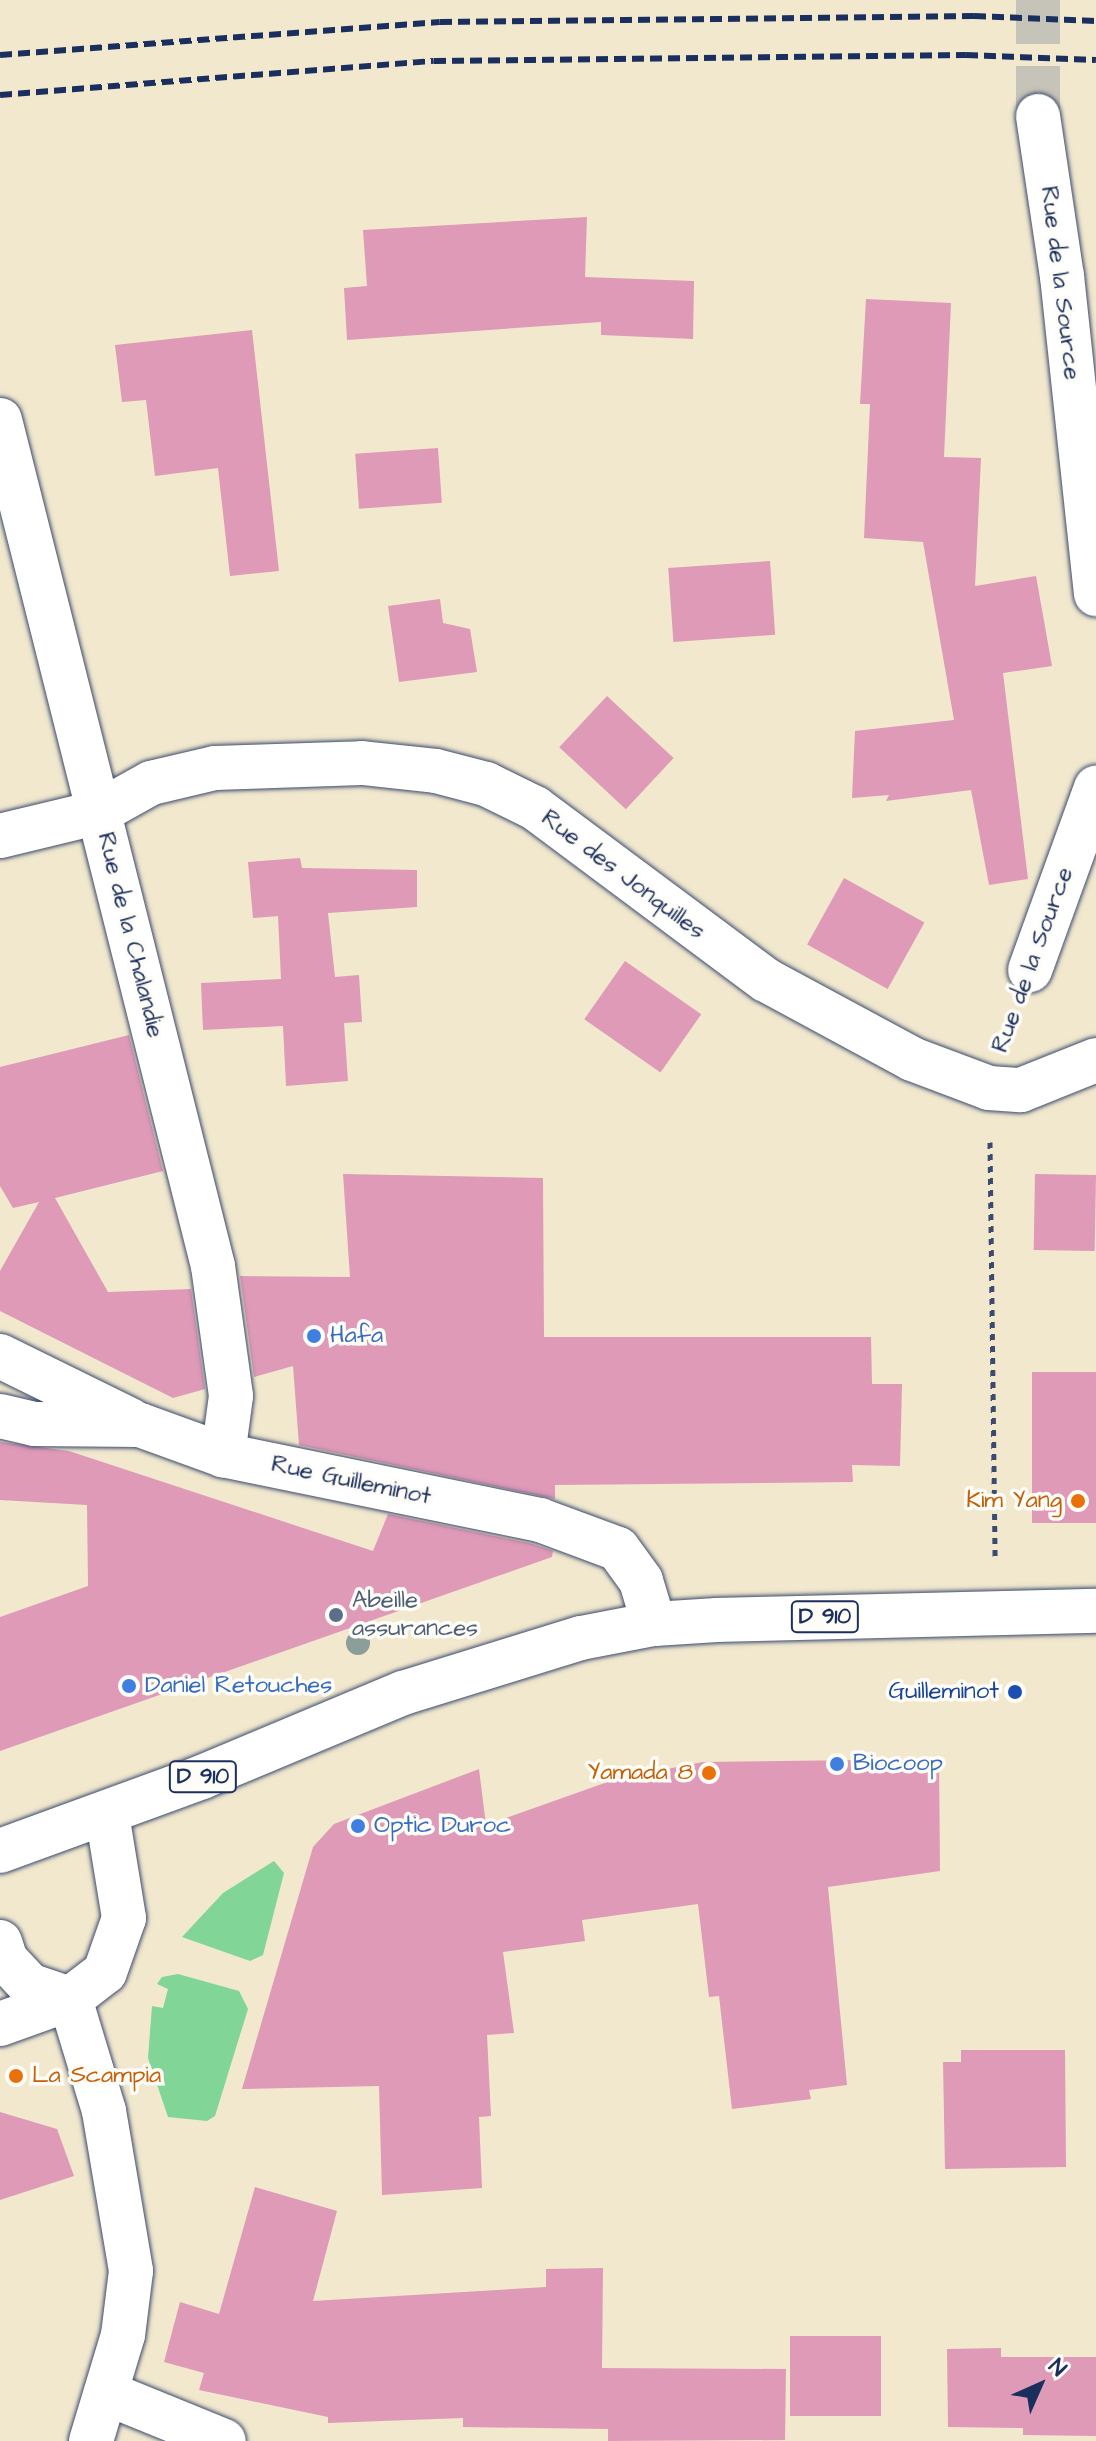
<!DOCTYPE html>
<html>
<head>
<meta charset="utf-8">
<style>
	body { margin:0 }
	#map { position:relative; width:1096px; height:2441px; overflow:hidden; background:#f1e8ce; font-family:"Architects Daughter",sans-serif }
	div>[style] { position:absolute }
	.green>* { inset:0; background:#81d597 }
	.building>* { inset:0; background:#de9ab7; transform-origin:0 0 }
	.minor-tunnel>* { height:44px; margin-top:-22px; transform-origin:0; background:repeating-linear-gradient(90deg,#c6c3b8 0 44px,transparent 0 66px) }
	.path>* { height:5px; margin-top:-2.5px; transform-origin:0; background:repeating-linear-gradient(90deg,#3b4b6f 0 6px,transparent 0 12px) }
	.roads { filter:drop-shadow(0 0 2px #3b4b6f) drop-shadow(0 0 2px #3b4b6f) }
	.minor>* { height:44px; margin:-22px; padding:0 22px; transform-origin:22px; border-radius:22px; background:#fff }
	.major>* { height:44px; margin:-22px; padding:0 22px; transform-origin:22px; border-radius:22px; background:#fff }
	.rail>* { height:6px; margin-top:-3px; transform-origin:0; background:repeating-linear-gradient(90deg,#1b2f5e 0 12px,transparent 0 18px) }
	.trees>* { width:24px; height:24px; margin:-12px; border-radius:50%; background:#8c9e9a }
	.dots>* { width:22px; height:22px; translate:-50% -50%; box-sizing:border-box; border:4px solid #fdfcf7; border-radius:50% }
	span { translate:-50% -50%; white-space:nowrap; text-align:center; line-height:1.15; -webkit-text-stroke:7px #fdfcf7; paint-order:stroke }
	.shield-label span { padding:2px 6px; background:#fdfcf7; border:2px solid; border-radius:6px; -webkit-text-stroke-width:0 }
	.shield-label { font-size:22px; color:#1b2f5e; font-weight:700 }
	.street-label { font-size:24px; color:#1b2f5e }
	.shop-label { font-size:24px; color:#366cbe }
	.left { translate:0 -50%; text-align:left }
	.food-label { font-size:24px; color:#c56008 }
	.right { translate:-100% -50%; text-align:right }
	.service-label { font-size:24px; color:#4e5e75 }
	.transit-label { font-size:24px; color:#164399 }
	.north { position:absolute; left:1000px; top:2345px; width:80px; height:80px; -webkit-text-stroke:6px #fdfcf7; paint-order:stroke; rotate:45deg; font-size:22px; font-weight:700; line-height:32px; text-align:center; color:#1b2f5e }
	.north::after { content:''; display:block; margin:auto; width:28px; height:36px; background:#1b2f5e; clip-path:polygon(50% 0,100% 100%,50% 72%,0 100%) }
</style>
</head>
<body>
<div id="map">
	<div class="green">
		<div style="clip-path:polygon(274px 1861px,284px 1873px,263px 1955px,250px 1961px,182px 1937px,223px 1893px)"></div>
		<div style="clip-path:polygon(178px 1974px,239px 1991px,248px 2009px,215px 2116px,207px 2121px,168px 2117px,148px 2058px,152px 2006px,163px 2008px,168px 1989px,157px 1984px,162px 1977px)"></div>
	</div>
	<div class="building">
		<div style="clip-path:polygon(587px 217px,585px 277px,694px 281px,693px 339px,601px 335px,601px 322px,347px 340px,344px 288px,367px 286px,363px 230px)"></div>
		<div style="clip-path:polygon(866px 299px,951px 303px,944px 457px,981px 458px,975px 586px,1036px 576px,1052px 666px,1003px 673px,1028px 879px,989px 885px,971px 790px,886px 801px,889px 795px,852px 798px,855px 731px,954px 720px,923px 542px,864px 538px,870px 404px,860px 404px)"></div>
		<div style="clip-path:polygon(252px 330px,279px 571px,230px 576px,218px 468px,155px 476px,146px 400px,122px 402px,115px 345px)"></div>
		<div style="left:438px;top:448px;width:55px;height:83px;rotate:86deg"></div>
		<div style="left:770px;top:561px;width:74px;height:102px;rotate:86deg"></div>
		<div style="clip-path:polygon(440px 599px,443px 623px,470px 629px,477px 672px,399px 682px,388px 606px)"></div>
		<div style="left:607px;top:696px;width:91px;height:70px;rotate:43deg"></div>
		<div style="clip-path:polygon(300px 858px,302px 868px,417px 870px,417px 907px,328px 913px,335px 977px,359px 975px,362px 1022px,344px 1023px,348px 1081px,286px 1086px,283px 1026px,203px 1030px,201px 983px,281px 979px,278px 916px,253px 918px,248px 862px)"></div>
		<div style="left:844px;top:878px;width:92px;height:76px;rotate:29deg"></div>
		<div style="left:625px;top:961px;width:93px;height:71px;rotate:35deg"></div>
		<div style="clip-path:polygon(129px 1035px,163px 1171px,55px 1198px,108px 1292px,191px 1289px,205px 1389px,173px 1398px,0 1311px,0 1271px,39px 1202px,13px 1208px,0 1186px,0 1067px)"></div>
		<div style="clip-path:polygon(343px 1174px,543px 1178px,544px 1337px,871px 1337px,872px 1384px,902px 1384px,900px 1466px,852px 1465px,853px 1482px,555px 1485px,555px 1499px,299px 1445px,293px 1366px,254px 1377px,240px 1276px,350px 1277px)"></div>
		<div style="left:1035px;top:1174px;width:61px;height:76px;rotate:1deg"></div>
		<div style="left:1032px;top:1372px;width:64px;height:151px"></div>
		<div style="clip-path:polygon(0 1442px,69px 1451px,373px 1551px,388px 1514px,533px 1544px,553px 1551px,552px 1557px,0 1751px,0 1617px,88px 1586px,87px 1505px,0 1500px)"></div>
		<div style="clip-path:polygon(939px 1759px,940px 1871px,828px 1887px,847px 2085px,809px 2090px,811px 2099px,732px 2109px,719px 1996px,709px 1997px,698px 1904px,582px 1920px,585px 1941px,503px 1952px,514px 2033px,487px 2035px,491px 2116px,479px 2117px,482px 2188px,382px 2195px,379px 2086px,242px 2089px,313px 1847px,334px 1824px,479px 1769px,486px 1825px,616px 1779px,703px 1762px)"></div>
		<div style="clip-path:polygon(961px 2050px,1065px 2050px,1066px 2167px,945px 2169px,943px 2062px,961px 2062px)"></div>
		<div style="clip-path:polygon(0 2112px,57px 2129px,74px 2176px,0 2200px)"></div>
		<div style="clip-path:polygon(255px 2187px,337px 2211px,313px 2301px,546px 2287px,546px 2269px,603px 2268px,602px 2368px,786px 2369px,785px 2440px,608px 2441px,608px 2429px,463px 2427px,463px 2418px,328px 2423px,328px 2417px,199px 2390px,204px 2373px,164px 2362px,180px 2302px,219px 2314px)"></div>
		<div style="left:790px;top:2336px;width:91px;height:80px"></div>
		<div style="clip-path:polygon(1001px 2348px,1001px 2357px,1096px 2357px,1096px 2436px,1023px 2435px,1023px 2428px,948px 2427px,947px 2349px)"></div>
	</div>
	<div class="minor-tunnel">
		<div style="left:1038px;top:0;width:116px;rotate:90deg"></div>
	</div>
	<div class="path">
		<div style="left:990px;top:1142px;width:418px;rotate:89.3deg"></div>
	</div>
	<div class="roads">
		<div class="minor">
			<div style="left:1038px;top:116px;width:162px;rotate:81.5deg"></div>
			<div style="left:1062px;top:276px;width:320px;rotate:83.9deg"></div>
			<div style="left:0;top:420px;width:872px;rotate:75.87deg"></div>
			<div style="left:213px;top:1266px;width:131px;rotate:82.1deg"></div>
			<div style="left:231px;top:1396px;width:60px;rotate:97.7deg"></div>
			<div style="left:0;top:836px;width:102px;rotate:-13.6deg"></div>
			<div style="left:99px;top:812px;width:60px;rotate:-29.1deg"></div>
			<div style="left:151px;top:783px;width:66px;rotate:-13.2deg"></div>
			<div style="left:215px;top:768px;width:147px;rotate:-1.9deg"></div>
			<div style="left:362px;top:763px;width:74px;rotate:6.2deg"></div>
			<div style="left:436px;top:771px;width:52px;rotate:14.6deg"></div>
			<div style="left:486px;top:784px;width:55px;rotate:26.1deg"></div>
			<div style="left:535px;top:808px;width:288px;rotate:36.7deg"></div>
			<div style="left:766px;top:980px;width:166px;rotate:28.4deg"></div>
			<div style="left:912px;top:1059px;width:82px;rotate:20.6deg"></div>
			<div style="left:989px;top:1088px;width:32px;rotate:4deg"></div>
			<div style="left:1021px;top:1090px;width:81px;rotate:-21.8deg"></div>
			<div style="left:1030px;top:970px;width:194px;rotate:-70.1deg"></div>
			<div style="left:0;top:1356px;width:145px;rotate:26.2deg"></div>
			<div style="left:0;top:1416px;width:35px;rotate:13deg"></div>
			<div style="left:34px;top:1424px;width:106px;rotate:0.5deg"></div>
			<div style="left:140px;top:1425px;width:88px;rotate:19.9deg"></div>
			<div style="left:223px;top:1455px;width:324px;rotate:11.6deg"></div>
			<div style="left:540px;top:1520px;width:83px;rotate:20.4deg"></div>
			<div style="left:618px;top:1549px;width:39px;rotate:54deg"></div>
			<div style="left:641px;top:1581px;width:45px;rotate:73.2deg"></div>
			<div style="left:0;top:1942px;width:19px;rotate:72deg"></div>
			<div style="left:6px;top:1960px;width:34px;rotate:47deg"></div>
			<div style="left:29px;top:1985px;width:43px;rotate:18.9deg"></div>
			<div style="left:70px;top:1999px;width:117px;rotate:73.1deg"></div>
			<div style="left:104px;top:2111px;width:162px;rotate:80.4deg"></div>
			<div style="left:131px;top:2271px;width:64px;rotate:97.1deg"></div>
			<div style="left:123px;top:2335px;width:111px;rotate:106.8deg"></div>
			<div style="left:0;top:2024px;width:74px;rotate:-19.7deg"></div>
			<div style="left:70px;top:1999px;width:44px;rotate:-37.6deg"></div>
			<div style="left:105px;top:1972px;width:57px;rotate:-70.6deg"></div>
			<div style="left:124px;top:1918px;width:105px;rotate:-99.3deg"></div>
			<div style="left:106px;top:2393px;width:127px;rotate:22.1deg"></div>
		</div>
		<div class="major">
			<div style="left:0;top:1851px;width:215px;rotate:-20.1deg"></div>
			<div style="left:202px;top:1777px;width:218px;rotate:-22.7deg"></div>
			<div style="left:403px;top:1693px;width:186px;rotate:-17.2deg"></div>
			<div style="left:581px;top:1638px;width:74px;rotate:-10.9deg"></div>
			<div style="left:654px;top:1624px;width:63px;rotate:-3.6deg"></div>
			<div style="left:717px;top:1620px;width:379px;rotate:-1.4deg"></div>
		</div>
	</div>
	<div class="rail">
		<div style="left:0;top:55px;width:441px;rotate:-4.3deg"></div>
		<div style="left:440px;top:22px;width:534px;rotate:-0.64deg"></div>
		<div style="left:974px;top:16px;width:122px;rotate:2.3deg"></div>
		<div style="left:0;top:95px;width:435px;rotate:-4.5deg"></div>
		<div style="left:434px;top:61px;width:532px;rotate:-0.65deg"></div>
		<div style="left:966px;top:55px;width:130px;rotate:2.2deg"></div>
	</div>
	<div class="trees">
		<div style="left:358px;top:1643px"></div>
	</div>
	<div class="dots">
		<div style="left:314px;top:1336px;background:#3f7fe0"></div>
		<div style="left:1078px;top:1501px;background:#e8710a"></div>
		<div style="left:336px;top:1615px;background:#5c6f8a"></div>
		<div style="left:129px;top:1686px;background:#3f7fe0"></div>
		<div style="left:1015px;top:1692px;background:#1a4fb4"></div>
		<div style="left:837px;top:1764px;background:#3f7fe0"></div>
		<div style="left:709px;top:1773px;background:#e8710a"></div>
		<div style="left:358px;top:1826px;background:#3f7fe0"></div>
		<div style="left:16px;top:2076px;background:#e8710a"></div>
	</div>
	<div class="shield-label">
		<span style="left:825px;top:1617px">D 910</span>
		<span style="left:203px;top:1777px">D 910</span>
	</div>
	<div class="street-label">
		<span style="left:1060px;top:283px;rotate:83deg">Rue de la Source</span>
		<span style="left:623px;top:875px;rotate:37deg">Rue des Jonquilles</span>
		<span style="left:130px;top:935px;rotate:76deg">Rue de la Chalandie</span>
		<span style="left:1033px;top:960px;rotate:-70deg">Rue de la Source</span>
		<span style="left:351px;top:1481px;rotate:12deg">Rue Guilleminot</span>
	</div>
	<div class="shop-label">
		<span class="left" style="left:330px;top:1336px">Hafa</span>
		<span class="left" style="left:145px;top:1686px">Daniel Retouches</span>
		<span class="left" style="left:853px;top:1764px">Biocoop</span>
		<span class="left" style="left:374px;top:1826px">Optic Duroc</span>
	</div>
	<div class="food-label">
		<span class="right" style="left:1062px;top:1501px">Kim Yang</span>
		<span class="right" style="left:693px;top:1773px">Yamada 8</span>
		<span class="left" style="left:32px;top:2076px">La Scampia</span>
	</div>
	<div class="service-label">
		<span class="left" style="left:352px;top:1615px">Abeille<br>assurances</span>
	</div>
	<div class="transit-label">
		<span class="right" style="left:999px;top:1692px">Guilleminot</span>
	</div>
	<div class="north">N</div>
</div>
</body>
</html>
